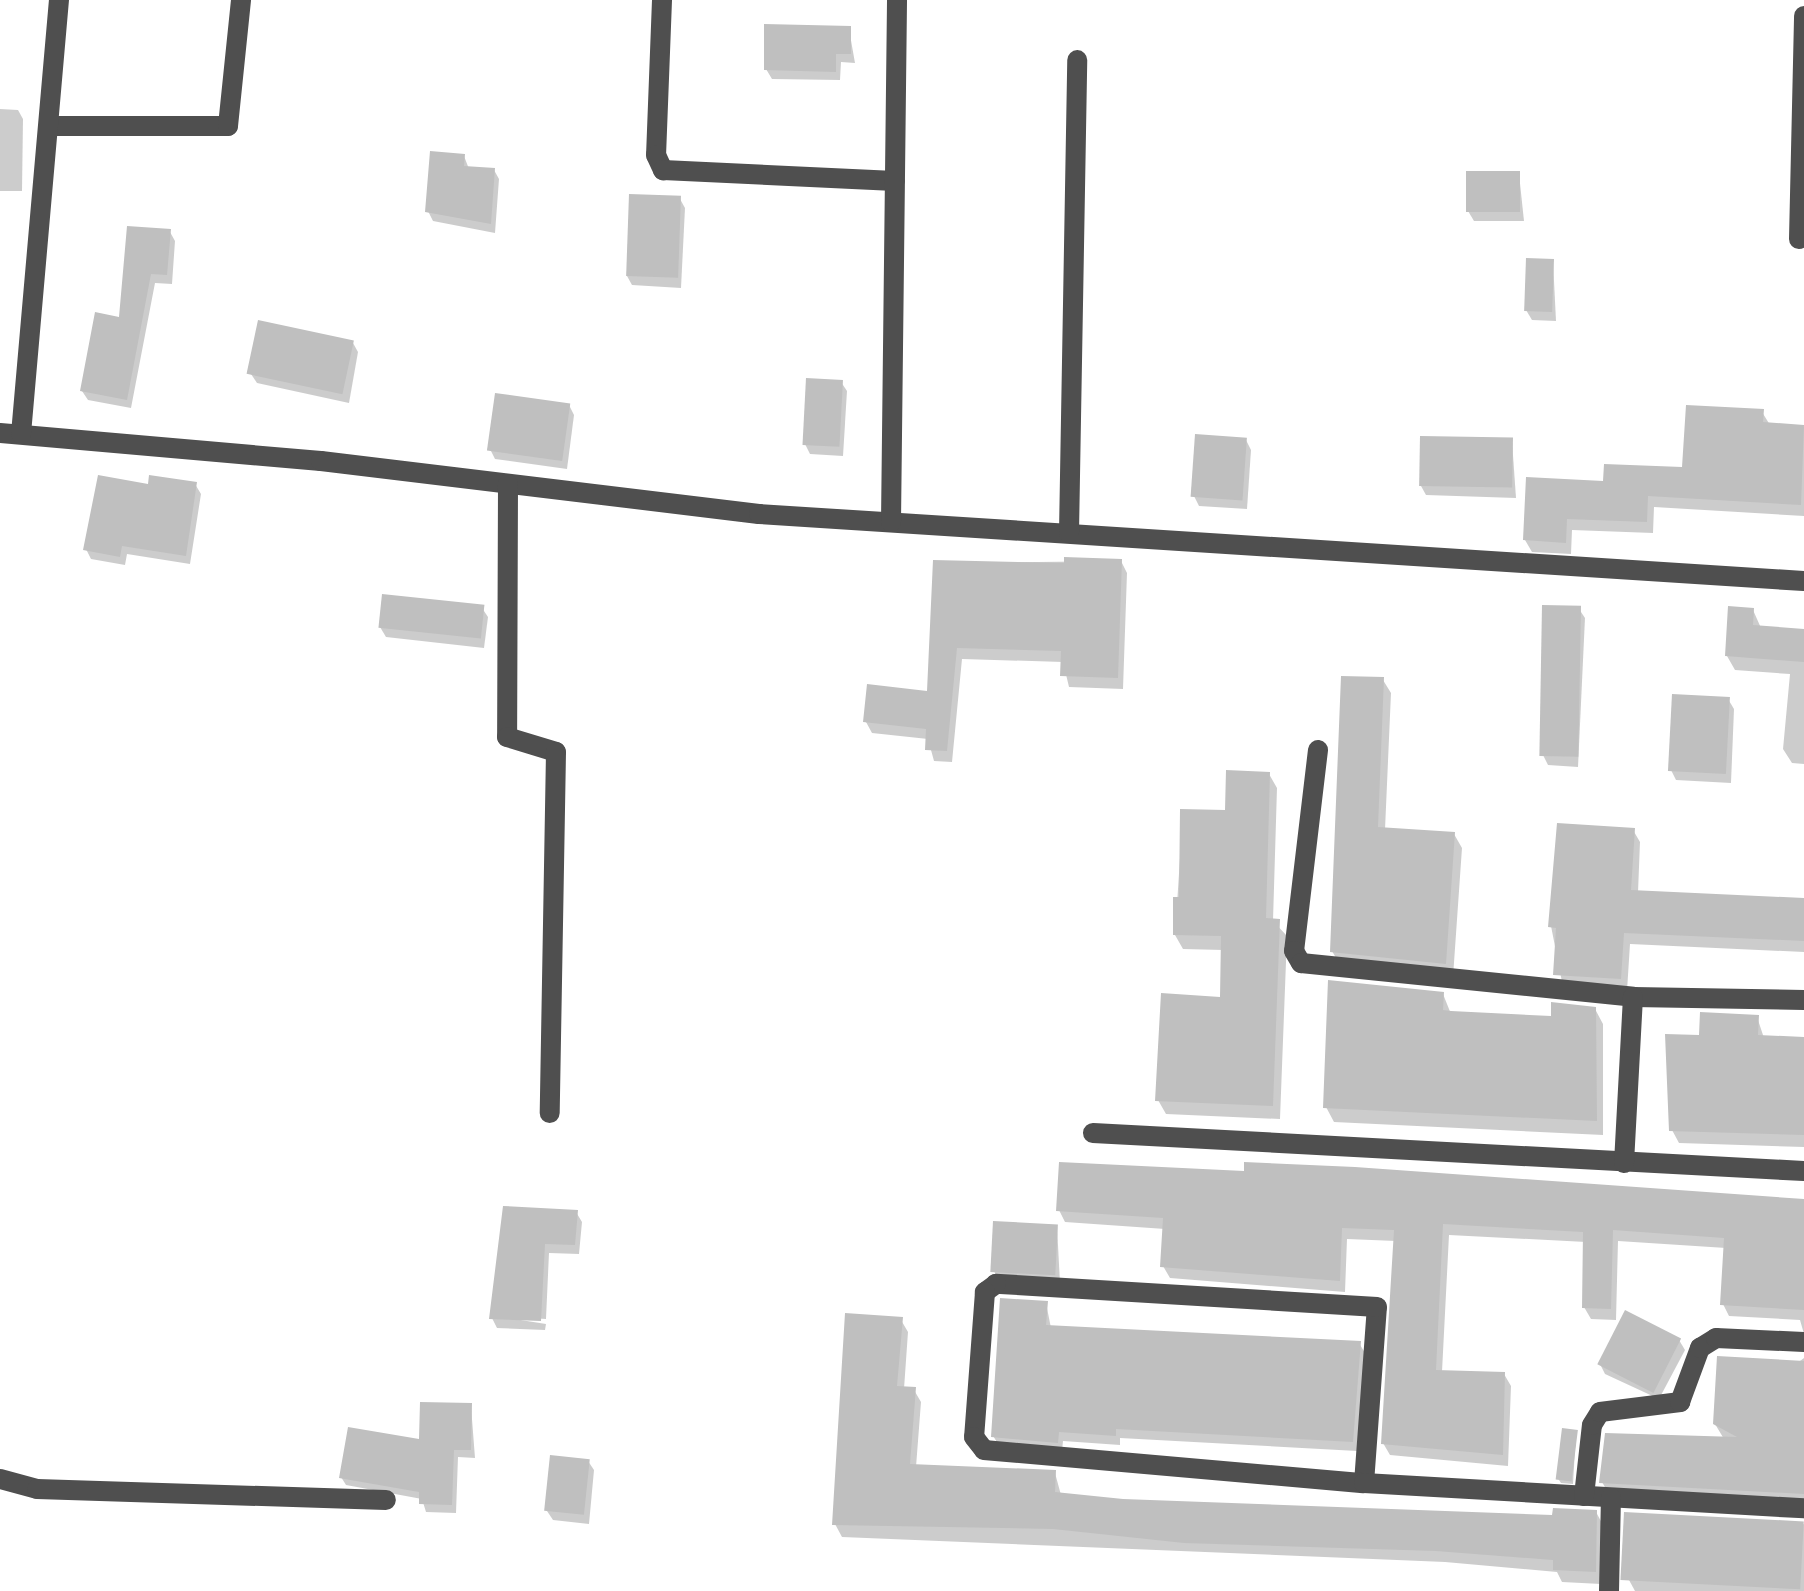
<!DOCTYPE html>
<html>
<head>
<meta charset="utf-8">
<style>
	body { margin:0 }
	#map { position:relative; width:1804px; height:1591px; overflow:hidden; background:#fff; font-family:"Sofia Sans Condensed",sans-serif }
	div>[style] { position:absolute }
	.shadow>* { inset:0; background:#0003 }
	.building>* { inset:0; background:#bfbfbf; transform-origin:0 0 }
	.street>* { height:20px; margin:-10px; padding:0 10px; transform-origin:10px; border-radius:10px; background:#4f4f4f }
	span { translate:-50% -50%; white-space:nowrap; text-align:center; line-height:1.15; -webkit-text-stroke:8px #fff; paint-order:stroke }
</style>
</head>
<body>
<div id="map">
	<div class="shadow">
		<div style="clip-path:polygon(849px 29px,855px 63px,841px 62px,840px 80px,772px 79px,766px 69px)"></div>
		<div style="clip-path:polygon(0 109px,18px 110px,23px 119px,22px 191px,0 191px)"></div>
		<div style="clip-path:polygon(464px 156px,469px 169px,494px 170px,499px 179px,495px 233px,433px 221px,428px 211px)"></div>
		<div style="clip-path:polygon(1519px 174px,1524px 221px,1474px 221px,1468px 211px)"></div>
		<div style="clip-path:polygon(680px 199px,685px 208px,681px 288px,632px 285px,627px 276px)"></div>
		<div style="clip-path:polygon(170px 232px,175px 241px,172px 284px,155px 283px,131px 408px,88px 400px,82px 391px)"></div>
		<div style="clip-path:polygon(1553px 261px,1556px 321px,1532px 320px,1526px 310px)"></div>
		<div style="clip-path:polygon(353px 343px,358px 352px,349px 403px,257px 383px,251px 374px)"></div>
		<div style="clip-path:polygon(841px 382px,847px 391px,843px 456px,810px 454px,805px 444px)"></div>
		<div style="clip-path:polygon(569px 405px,574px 415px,567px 469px,495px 459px,490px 449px)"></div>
		<div style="clip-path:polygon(1762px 412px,1770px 425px,1804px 427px,1804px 516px,1654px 507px,1653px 533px,1572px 530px,1571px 554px,1532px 552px,1525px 540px,1606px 484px,1685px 470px)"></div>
		<div style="clip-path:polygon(1246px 440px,1251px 450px,1247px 509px,1199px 506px,1194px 496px)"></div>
		<div style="clip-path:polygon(1512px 441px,1516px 498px,1426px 495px,1421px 486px)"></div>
		<div style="clip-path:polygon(195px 484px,201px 494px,190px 564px,127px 554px,125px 565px,91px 559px,86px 549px,150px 487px)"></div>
		<div style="clip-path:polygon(1121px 561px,1127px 573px,1123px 689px,1069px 687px,1063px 662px,962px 659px,952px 762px,934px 761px,928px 739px,872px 733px,866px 722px,930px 694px,936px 563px)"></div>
		<div style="clip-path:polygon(482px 608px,488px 617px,484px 648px,386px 637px,380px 627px)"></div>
		<div style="clip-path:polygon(1544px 608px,1579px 609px,1585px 618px,1578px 767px,1548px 765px,1543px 755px)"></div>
		<div style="clip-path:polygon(1753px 610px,1761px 628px,1804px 632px,1804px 764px,1792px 763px,1783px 749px,1790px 674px,1735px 670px,1727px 656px)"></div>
		<div style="clip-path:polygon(1383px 680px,1391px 693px,1385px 830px,1454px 834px,1462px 848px,1453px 977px,1340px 965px,1332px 951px)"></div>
		<div style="clip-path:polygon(1728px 699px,1734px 709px,1731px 783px,1676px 780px,1671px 770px)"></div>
		<div style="clip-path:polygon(1269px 774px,1277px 788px,1273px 921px,1287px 936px,1280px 1119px,1166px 1114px,1158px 1100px,1222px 1000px,1223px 950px,1183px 949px,1175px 935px,1183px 812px,1227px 812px)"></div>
		<div style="clip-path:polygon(1633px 830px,1640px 842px,1638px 893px,1804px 901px,1804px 952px,1630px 944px,1627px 991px,1563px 987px,1551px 926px)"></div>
		<div style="clip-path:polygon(1443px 994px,1451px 1014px,1553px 1019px,1595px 1009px,1603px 1024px,1603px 1135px,1334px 1122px,1326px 1107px)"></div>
		<div style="clip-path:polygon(1757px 1017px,1764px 1038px,1804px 1040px,1804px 1147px,1679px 1143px,1672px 1130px,1701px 1038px)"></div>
		<div style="clip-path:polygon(1804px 1205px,1804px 1334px,1800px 1320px,1729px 1316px,1723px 1304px,1726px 1248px,1618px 1241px,1616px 1320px,1591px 1319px,1584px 1307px,1586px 1242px,1449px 1235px,1442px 1372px,1504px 1374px,1511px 1386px,1508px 1466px,1390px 1455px,1383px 1443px,1396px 1241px,1347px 1239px,1345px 1292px,1170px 1278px,1163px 1266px,1165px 1229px,1065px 1222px,1059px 1210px)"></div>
		<div style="clip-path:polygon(505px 1208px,576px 1212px,582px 1222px,579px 1254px,549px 1253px,546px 1319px,495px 1316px,546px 1324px,545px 1330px,497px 1328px,492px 1318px)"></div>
		<div style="clip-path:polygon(1057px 1226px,1060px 1283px,999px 1281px,994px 1271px)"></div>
		<div style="clip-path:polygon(1046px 1303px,1051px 1328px,1359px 1343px,1365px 1353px,1357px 1451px,1120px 1438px,1120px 1445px,1063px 1441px,1062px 1451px,998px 1444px,992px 1434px)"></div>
		<div style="clip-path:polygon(901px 1320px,908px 1332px,904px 1389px,914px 1390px,921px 1402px,916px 1467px,1055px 1473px,1061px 1495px,1123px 1501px,1554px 1518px,1596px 1512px,1603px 1525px,1601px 1584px,1562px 1582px,1557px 1572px,1445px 1562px,842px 1537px,835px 1524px)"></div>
		<div style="clip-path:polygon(1679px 1340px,1685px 1350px,1659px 1399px,1605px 1374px,1600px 1364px)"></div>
		<div style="clip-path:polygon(1804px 1358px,1804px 1505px,1609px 1494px,1602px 1482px,1724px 1439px,1715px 1424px)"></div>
		<div style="clip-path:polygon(471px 1406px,475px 1458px,458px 1457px,456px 1513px,426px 1512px,422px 1499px,346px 1485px,341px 1477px,422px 1442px)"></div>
		<div style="clip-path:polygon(1576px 1432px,1573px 1484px,1561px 1483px,1559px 1480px)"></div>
		<div style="clip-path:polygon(588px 1461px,594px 1470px,589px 1524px,553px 1520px,547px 1511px)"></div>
		<div style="clip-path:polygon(1804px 1524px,1804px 1591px,1635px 1591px,1629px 1580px)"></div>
	</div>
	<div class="building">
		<div style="clip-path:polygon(764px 24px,851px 26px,851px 54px,836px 54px,836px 72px,764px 70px)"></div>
		<div style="clip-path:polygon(430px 151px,465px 154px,464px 166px,495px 168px,491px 224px,425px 212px)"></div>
		<div style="left:1466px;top:171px;width:54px;height:41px"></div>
		<div style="left:629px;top:194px;width:52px;height:82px;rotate:2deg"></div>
		<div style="clip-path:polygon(127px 226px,171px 229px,167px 275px,151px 274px,127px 400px,80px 391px,95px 312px,119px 317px)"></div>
		<div style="left:1526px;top:258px;width:28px;height:53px;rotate:2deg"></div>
		<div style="left:258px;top:320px;width:98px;height:55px;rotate:12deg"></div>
		<div style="left:806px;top:378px;width:37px;height:67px;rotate:3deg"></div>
		<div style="left:495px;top:393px;width:76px;height:58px;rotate:8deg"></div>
		<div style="clip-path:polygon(1686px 405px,1764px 409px,1763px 422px,1804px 425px,1801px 505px,1648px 496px,1647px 522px,1567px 519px,1566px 543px,1523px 540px,1526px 477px,1603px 481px,1604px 464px,1682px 467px)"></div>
		<div style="left:1195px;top:434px;width:52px;height:63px;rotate:4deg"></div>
		<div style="left:1420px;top:436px;width:93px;height:50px;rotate:1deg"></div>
		<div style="clip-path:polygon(98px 475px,148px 484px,149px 475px,197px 482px,186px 556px,122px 546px,120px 557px,83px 550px)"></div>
		<div style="clip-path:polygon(1064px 557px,1122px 559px,1118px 678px,1060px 676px,1061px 651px,957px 648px,947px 751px,925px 750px,926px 729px,863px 722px,867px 684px,927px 691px,933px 560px,1064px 563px)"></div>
		<div style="left:382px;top:594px;width:103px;height:34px;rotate:6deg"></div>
		<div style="left:1542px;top:605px;width:39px;height:151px;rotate:1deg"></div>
		<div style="clip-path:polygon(1728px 606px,1754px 608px,1753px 625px,1804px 629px,1804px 662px,1725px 656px)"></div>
		<div style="clip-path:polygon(1341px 676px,1384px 677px,1378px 827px,1455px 832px,1446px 964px,1330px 952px)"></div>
		<div style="left:1672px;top:694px;width:58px;height:77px;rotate:3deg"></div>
		<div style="clip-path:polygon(1226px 770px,1270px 772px,1266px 918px,1280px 919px,1273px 1106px,1155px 1101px,1161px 993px,1220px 997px,1221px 936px,1173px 935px,1173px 897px,1179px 897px,1180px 809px,1225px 810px)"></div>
		<div style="clip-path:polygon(1557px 823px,1635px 828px,1631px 890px,1804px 898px,1804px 941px,1624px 933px,1621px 979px,1553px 975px,1556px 928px,1548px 927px)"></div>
		<div style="clip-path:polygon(1328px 980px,1444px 992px,1443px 1010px,1451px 1011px,1551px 1016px,1551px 1002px,1596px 1007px,1597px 1121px,1323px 1108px)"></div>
		<div style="clip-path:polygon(1700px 1012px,1759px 1015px,1758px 1035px,1804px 1037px,1804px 1135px,1669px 1131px,1665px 1034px,1699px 1035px)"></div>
		<div style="clip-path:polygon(1059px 1162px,1244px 1171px,1244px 1162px,1355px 1167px,1804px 1199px,1804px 1310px,1720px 1305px,1724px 1238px,1613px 1230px,1611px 1309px,1582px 1308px,1583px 1232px,1443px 1224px,1436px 1370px,1505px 1372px,1503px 1455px,1381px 1444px,1394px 1230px,1342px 1228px,1340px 1281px,1160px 1267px,1163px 1218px,1056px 1211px)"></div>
		<div style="clip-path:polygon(503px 1206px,578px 1210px,575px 1245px,545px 1244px,541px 1321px,489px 1319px)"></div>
		<div style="left:993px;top:1221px;width:65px;height:51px;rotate:3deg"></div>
		<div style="clip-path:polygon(1000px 1298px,1048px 1301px,1046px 1325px,1361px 1341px,1353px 1442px,1116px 1429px,1116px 1436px,1059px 1432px,1058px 1443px,991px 1437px)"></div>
		<div style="left:1625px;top:1310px;width:63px;height:61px;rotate:27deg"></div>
		<div style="clip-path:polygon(845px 1313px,903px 1317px,897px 1386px,916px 1387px,910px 1464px,1056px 1470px,1055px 1492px,1123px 1499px,1552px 1515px,1553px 1508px,1597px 1510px,1596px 1572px,1553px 1570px,1553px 1560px,1436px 1551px,1184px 1543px,1053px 1529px,832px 1525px)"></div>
		<div style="clip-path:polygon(1717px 1356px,1804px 1361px,1804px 1494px,1599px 1483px,1605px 1433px,1737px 1437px,1713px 1424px)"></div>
		<div style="clip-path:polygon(420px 1402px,472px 1403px,471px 1450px,454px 1450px,452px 1505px,419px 1504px,419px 1492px,339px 1478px,348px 1427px,419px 1439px)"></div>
		<div style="left:1562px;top:1428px;width:16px;height:52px;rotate:7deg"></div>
		<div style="left:550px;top:1455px;width:40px;height:56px;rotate:6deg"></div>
		<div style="left:1624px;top:1512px;width:180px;height:68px;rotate:3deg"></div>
	</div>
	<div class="street">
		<div style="left:662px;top:0;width:155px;rotate:92.2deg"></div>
		<div style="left:656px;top:155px;width:17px;rotate:65deg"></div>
		<div style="left:663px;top:170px;width:232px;rotate:2.7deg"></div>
		<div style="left:50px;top:126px;width:178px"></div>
		<div style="left:228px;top:126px;width:127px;rotate:-84.1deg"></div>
		<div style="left:1799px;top:239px;width:223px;rotate:-88.7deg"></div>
		<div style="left:0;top:433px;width:322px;rotate:5deg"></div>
		<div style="left:321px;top:461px;width:441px;rotate:6.9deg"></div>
		<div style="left:759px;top:514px;width:1047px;rotate:3.67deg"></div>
		<div style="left:21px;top:434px;width:436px;rotate:-85deg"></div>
		<div style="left:508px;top:484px;width:253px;rotate:90.2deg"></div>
		<div style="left:507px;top:737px;width:51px;rotate:17deg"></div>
		<div style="left:556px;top:752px;width:361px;rotate:91deg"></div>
		<div style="left:891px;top:522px;width:522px;rotate:-89.34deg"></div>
		<div style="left:1069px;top:533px;width:473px;rotate:-89deg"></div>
		<div style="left:1318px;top:750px;width:202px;rotate:96.8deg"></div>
		<div style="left:1294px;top:951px;width:14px;rotate:60deg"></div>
		<div style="left:1301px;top:963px;width:334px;rotate:5.8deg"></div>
		<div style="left:1633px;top:997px;width:171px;rotate:1deg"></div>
		<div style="left:1093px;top:1133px;width:712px;rotate:3.06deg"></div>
		<div style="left:1624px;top:1163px;width:166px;rotate:-86.9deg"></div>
		<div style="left:0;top:1479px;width:38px;rotate:15deg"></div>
		<div style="left:37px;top:1489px;width:349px;rotate:1.8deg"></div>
		<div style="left:1364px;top:1483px;width:176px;rotate:-85.8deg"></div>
		<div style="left:1377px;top:1307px;width:382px;rotate:-176.5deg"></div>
		<div style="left:996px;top:1284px;width:14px;rotate:144deg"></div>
		<div style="left:985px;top:1292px;width:145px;rotate:94.3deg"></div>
		<div style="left:974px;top:1437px;width:16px;rotate:52deg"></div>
		<div style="left:984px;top:1450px;width:381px;rotate:5deg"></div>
		<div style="left:1364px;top:1483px;width:441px;rotate:3.3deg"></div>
		<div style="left:1584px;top:1496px;width:71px;rotate:-83.6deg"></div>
		<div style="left:1592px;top:1425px;width:15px;rotate:-58deg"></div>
		<div style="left:1600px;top:1412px;width:81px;rotate:-7.1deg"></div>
		<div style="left:1680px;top:1402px;width:58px;rotate:-69.7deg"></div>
		<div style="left:1700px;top:1348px;width:19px;rotate:-32deg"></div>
		<div style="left:1716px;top:1338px;width:88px;rotate:2.6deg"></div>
		<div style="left:1609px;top:1591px;width:93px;rotate:-88.8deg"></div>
	</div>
</div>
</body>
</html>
